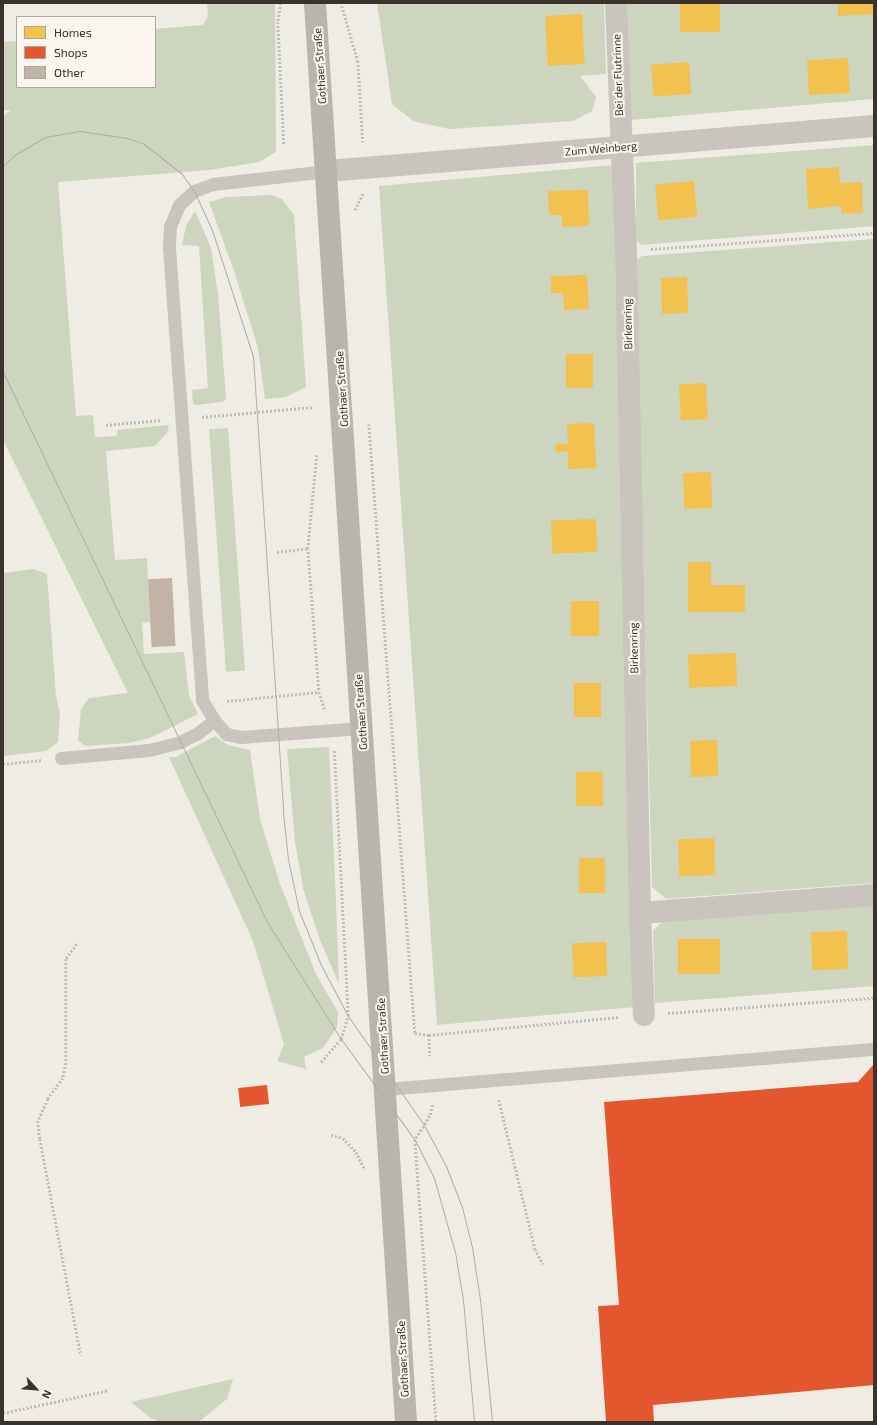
<!DOCTYPE html>
<html>
<head>
<meta charset="utf-8">
<style>
	body { margin:0 }
	#map { position:relative; width:877px; height:1425px; overflow:hidden; background:#efece4; font-family:"Exo 2",sans-serif }
	div>[style] { position:absolute }
	.green>* { inset:0; background:#cdd5bf; transform-origin:0 0 }
	.homes>* { inset:0; background:#f2c14e; transform-origin:0 0 }
	.shops>* { inset:0; background:#e4572e; transform-origin:0 0 }
	.building>* { inset:0; background:#c2b3a6; transform-origin:0 0 }
	.path>* { height:2.5px; margin-top:-1.25px; transform-origin:0; background:repeating-linear-gradient(90deg,#c1bdb6 0 2px,transparent 0 4px) }
	.service>* { height:13px; margin:-6.5px; padding:0 6.5px; transform-origin:6.5px; border-radius:6.5px; background:#c9c4bd }
	.minor>* { height:22px; margin:-11px; padding:0 11px; transform-origin:11px; border-radius:11px; background:#c9c4bd }
	.secondary>* { height:22px; margin:-11px; padding:0 11px; transform-origin:11px; border-radius:11px; background:#b9b4ae }
	.tram>* { height:1px; margin:-0.5px; padding:0 0.5px; transform-origin:0.5px; border-radius:0.5px; background:#b1ada7 }
	span { translate:-50% -50%; white-space:nowrap; text-align:center; line-height:1.15; -webkit-text-stroke:4px #faf6ed; paint-order:stroke }
	.street-label { font-size:11px; color:#3a322b }
	.frame { position:absolute; inset:0; border:4px solid #3a322b; pointer-events:none }
	.legend { position:absolute; left:16px; top:16px; width:140px; height:72px; box-sizing:border-box; background:#faf6ed; border:1px solid #ada89f; margin:0; padding:5px 7px; list-style:none; font-size:12px; color:#3a322b }
	.legend li { display:flex; align-items:center; gap:8px; height:20px }
	.legend b { width:20px; border:1px solid #ada89f }
	.north { position:absolute; left:16px; top:1369px; width:40px; height:40px; -webkit-text-stroke:3px #faf6ed; paint-order:stroke; rotate:116deg; font-size:11px; font-weight:700; line-height:16px; text-align:center; color:#3a322b }
	.north::after { content:''; display:block; margin:auto; width:14px; height:18px; background:#3a322b; clip-path:polygon(50% 0,100% 100%,50% 72%,0 100%) }
</style>
</head>
<body>
<div id="map">
	<div class="green">
		<div style="clip-path:polygon(207px 3px,275px 3px,276px 152px,259px 162px,209px 170px,58px 182px,76px 416px,93px 415px,95px 437px,117px 436px,117px 430px,169px 425px,167px 433px,155px 446px,106px 451px,115px 560px,147px 558px,150px 622px,142px 623px,144px 654px,184px 652px,189px 696px,198px 714px,150px 738px,129px 743px,85px 746px,78px 740px,81px 709px,89px 698px,128px 693px,3px 440px,3px 116px,11px 110px,3px 110px,3px 42px,17px 41px,17px 87px,155px 87px,155px 29px,203px 25px,208px 16px)"></div>
		<div style="clip-path:polygon(377px 3px,604px 3px,606px 74px,580px 76px,596px 97px,592px 111px,573px 121px,449px 129px,413px 121px,392px 104px)"></div>
		<div style="clip-path:polygon(626px 3px,874px 3px,874px 99px,631px 120px)"></div>
		<div style="clip-path:polygon(874px 145px,874px 226px,641px 245px,636px 240px,636px 163px)"></div>
		<div style="clip-path:polygon(613px 165px,635px 1007px,437px 1025px,379px 186px)"></div>
		<div style="clip-path:polygon(272px 195px,282px 199px,294px 215px,306px 387px,286px 397px,265px 399px,258px 348px,234px 271px,209px 202px,226px 197px)"></div>
		<div style="clip-path:polygon(195px 211px,211px 248px,218px 294px,226px 398px,223px 402px,197px 405px,193px 404px,192px 390px,208px 388px,199px 246px,182px 245px,186px 226px)"></div>
		<div style="clip-path:polygon(874px 239px,874px 883px,666px 899px,652px 887px,635px 261px,642px 256px)"></div>
		<div style="left:228px;top:428px;width:243px;height:19px;rotate:86deg"></div>
		<div style="clip-path:polygon(33px 569px,47px 574px,56px 696px,60px 714px,58px 742px,46px 751px,3px 756px,3px 573px)"></div>
		<div style="clip-path:polygon(215px 736px,228px 745px,250px 750px,260px 819px,280px 884px,316px 974px,338px 1012px,337px 1027px,323px 1048px,304px 1057px,306px 1069px,277px 1061px,284px 1044px,253px 941px,169px 757px,176px 757px)"></div>
		<div style="clip-path:polygon(329px 747px,336px 902px,339px 984px,320px 940px,304px 892px,295px 842px,287px 749px)"></div>
		<div style="clip-path:polygon(874px 905px,874px 986px,655px 1003px,653px 931px,664px 920px)"></div>
		<div style="clip-path:polygon(233px 1379px,227px 1399px,200px 1421px,160px 1422px,150px 1418px,131px 1402px)"></div>
	</div>
	<div class="homes">
		<div style="left:680px;top:3px;width:40px;height:29px"></div>
		<div style="clip-path:polygon(838px 3px,874px 3px,874px 14px,838px 16px)"></div>
		<div style="left:582px;top:14px;width:50px;height:37px;rotate:87deg"></div>
		<div style="left:848px;top:58px;width:35px;height:41px;rotate:87deg"></div>
		<div style="left:689px;top:62px;width:32px;height:38px;rotate:86deg"></div>
		<div style="clip-path:polygon(839px 167px,840px 183px,862px 182px,863px 213px,842px 214px,841px 206px,808px 209px,806px 169px)"></div>
		<div style="left:694px;top:181px;width:36px;height:39px;rotate:85deg"></div>
		<div style="clip-path:polygon(588px 190px,589px 226px,562px 227px,562px 215px,549px 215px,548px 191px)"></div>
		<div style="clip-path:polygon(587px 275px,589px 309px,564px 310px,563px 293px,551px 293px,551px 276px)"></div>
		<div style="left:687px;top:277px;width:36px;height:26px;rotate:88deg"></div>
		<div style="left:566px;top:354px;width:27px;height:34px"></div>
		<div style="left:706px;top:383px;width:36px;height:27px;rotate:87deg"></div>
		<div style="clip-path:polygon(594px 423px,596px 468px,568px 469px,568px 451px,556px 452px,556px 444px,568px 444px,567px 424px)"></div>
		<div style="left:711px;top:472px;width:36px;height:28px;rotate:88deg"></div>
		<div style="left:596px;top:519px;width:33px;height:45px;rotate:88deg"></div>
		<div style="clip-path:polygon(688px 562px,711px 562px,711px 585px,745px 585px,745px 612px,688px 612px)"></div>
		<div style="left:599px;top:601px;width:35px;height:28px;rotate:90deg"></div>
		<div style="left:736px;top:653px;width:33px;height:48px;rotate:88deg"></div>
		<div style="left:601px;top:683px;width:34px;height:27px;rotate:90deg"></div>
		<div style="left:717px;top:740px;width:36px;height:27px;rotate:88deg"></div>
		<div style="left:603px;top:772px;width:34px;height:27px;rotate:90deg"></div>
		<div style="left:714px;top:838px;width:37px;height:36px;rotate:88deg"></div>
		<div style="left:605px;top:858px;width:35px;height:26px;rotate:90deg"></div>
		<div style="left:847px;top:931px;width:38px;height:36px;rotate:88deg"></div>
		<div style="left:678px;top:939px;width:42px;height:35px"></div>
		<div style="left:606px;top:942px;width:34px;height:34px;rotate:88deg"></div>
	</div>
	<div class="shops">
		<div style="clip-path:polygon(874px 1064px,874px 1385px,653px 1405px,654px 1422px,606px 1422px,598px 1306px,619px 1305px,604px 1102px,858px 1082px)"></div>
		<div style="left:267px;top:1085px;width:19px;height:29px;rotate:84deg"></div>
	</div>
	<div class="building">
		<div style="left:172px;top:578px;width:68px;height:24px;rotate:87deg"></div>
	</div>
	<div class="path">
		<div style="left:281px;top:3px;width:19px;rotate:99deg"></div>
		<div style="left:278px;top:22px;width:122px;rotate:87.2deg"></div>
		<div style="left:342px;top:6px;width:57px;rotate:73.8deg"></div>
		<div style="left:358px;top:61px;width:81px;rotate:86.5deg"></div>
		<div style="left:355px;top:210px;width:19px;rotate:-65deg"></div>
		<div style="left:651px;top:249px;width:224px;rotate:-4.1deg"></div>
		<div style="left:202px;top:417px;width:112px;rotate:-5.1deg"></div>
		<div style="left:369px;top:424px;width:611px;rotate:85.68deg"></div>
		<div style="left:415px;top:1033px;width:14px;rotate:8deg"></div>
		<div style="left:429px;top:1035px;width:21px;rotate:87deg"></div>
		<div style="left:106px;top:425px;width:55px;rotate:-5.2deg"></div>
		<div style="left:317px;top:455px;width:93px;rotate:95.5deg"></div>
		<div style="left:308px;top:548px;width:144px;rotate:85.6deg"></div>
		<div style="left:319px;top:692px;width:20px;rotate:72deg"></div>
		<div style="left:277px;top:552px;width:31px;rotate:-7deg"></div>
		<div style="left:227px;top:701px;width:92px;rotate:-5.6deg"></div>
		<div style="left:3px;top:764px;width:39px;rotate:-6deg"></div>
		<div style="left:77px;top:944px;width:19px;rotate:126deg"></div>
		<div style="left:66px;top:959px;width:104px;rotate:90deg"></div>
		<div style="left:66px;top:1063px;width:15px;rotate:101deg"></div>
		<div style="left:63px;top:1078px;width:26px;rotate:126deg"></div>
		<div style="left:48px;top:1099px;width:24px;rotate:114deg"></div>
		<div style="left:38px;top:1121px;width:18px;rotate:84deg"></div>
		<div style="left:40px;top:1139px;width:220px;rotate:79.3deg"></div>
		<div style="left:668px;top:1013px;width:207px;rotate:-4.2deg"></div>
		<div style="left:429px;top:1035px;width:191px;rotate:-5.4deg"></div>
		<div style="left:321px;top:1062px;width:30px;rotate:-49deg"></div>
		<div style="left:341px;top:1039px;width:24px;rotate:-73deg"></div>
		<div style="left:348px;top:1016px;width:266px;rotate:-93deg"></div>
		<div style="left:499px;top:1100px;width:153px;rotate:76.4deg"></div>
		<div style="left:535px;top:1249px;width:17px;rotate:62deg"></div>
		<div style="left:433px;top:1105px;width:11px;rotate:105deg"></div>
		<div style="left:430px;top:1116px;width:28px;rotate:122deg"></div>
		<div style="left:415px;top:1140px;width:283px;rotate:85.7deg"></div>
		<div style="left:331px;top:1135px;width:12px;rotate:14deg"></div>
		<div style="left:343px;top:1138px;width:19px;rotate:47deg"></div>
		<div style="left:356px;top:1152px;width:18px;rotate:63deg"></div>
		<div style="left:3px;top:1413px;width:108px;rotate:-12.2deg"></div>
	</div>
	<div class="service">
		<div style="left:327px;top:171px;width:115px;rotate:173.5deg"></div>
		<div style="left:213px;top:184px;width:20px;rotate:160deg"></div>
		<div style="left:194px;top:191px;width:21px;rotate:137deg"></div>
		<div style="left:179px;top:205px;width:23px;rotate:113deg"></div>
		<div style="left:170px;top:226px;width:22px;rotate:93deg"></div>
		<div style="left:169px;top:248px;width:453px;rotate:85.8deg"></div>
		<div style="left:202px;top:700px;width:23px;rotate:59deg"></div>
		<div style="left:214px;top:720px;width:18px;rotate:49deg"></div>
		<div style="left:226px;top:734px;width:15px;rotate:11deg"></div>
		<div style="left:241px;top:737px;width:121px;rotate:-4.3deg"></div>
		<div style="left:61px;top:758px;width:88px;rotate:-5.2deg"></div>
		<div style="left:149px;top:750px;width:32px;rotate:-14deg"></div>
		<div style="left:180px;top:742px;width:20px;rotate:-27deg"></div>
		<div style="left:198px;top:733px;width:21px;rotate:-39deg"></div>
		<div style="left:386px;top:1089px;width:490px;rotate:-4.7deg"></div>
	</div>
	<div class="minor">
		<div style="left:616px;top:3px;width:248px;rotate:87.7deg"></div>
		<div style="left:626px;top:251px;width:662px;rotate:88.79deg"></div>
		<div style="left:640px;top:913px;width:235px;rotate:-4.4deg"></div>
		<div style="left:327px;top:171px;width:549px;rotate:-4.7deg"></div>
		<div style="left:640px;top:913px;width:102px;rotate:87.8deg"></div>
	</div>
	<div class="secondary">
		<div style="left:315px;top:3px;width:1422px;rotate:86.33deg"></div>
	</div>
	<div class="tram">
		<div style="left:3px;top:166px;width:18px;rotate:-43deg"></div>
		<div style="left:16px;top:154px;width:34px;rotate:-30deg"></div>
		<div style="left:45px;top:137px;width:35px;rotate:-10deg"></div>
		<div style="left:79px;top:131px;width:49px;rotate:8.3deg"></div>
		<div style="left:127px;top:138px;width:18px;rotate:19deg"></div>
		<div style="left:144px;top:144px;width:48px;rotate:38.3deg"></div>
		<div style="left:182px;top:174px;width:21px;rotate:55deg"></div>
		<div style="left:194px;top:191px;width:43px;rotate:65.2deg"></div>
		<div style="left:212px;top:230px;width:133px;rotate:72deg"></div>
		<div style="left:253px;top:356px;width:458px;rotate:86.2deg"></div>
		<div style="left:283px;top:813px;width:46px;rotate:83.8deg"></div>
		<div style="left:288px;top:859px;width:53px;rotate:78.1deg"></div>
		<div style="left:299px;top:911px;width:58px;rotate:67.8deg"></div>
		<div style="left:321px;top:965px;width:58px;rotate:62.1deg"></div>
		<div style="left:348px;top:1016px;width:133px;rotate:55.1deg"></div>
		<div style="left:424px;top:1125px;width:47px;rotate:61.8deg"></div>
		<div style="left:446px;top:1166px;width:44px;rotate:68.7deg"></div>
		<div style="left:462px;top:1207px;width:41px;rotate:76deg"></div>
		<div style="left:472px;top:1247px;width:53px;rotate:81.3deg"></div>
		<div style="left:480px;top:1299px;width:124px;rotate:84.4deg"></div>
		<div style="left:3px;top:372px;width:610px;rotate:64.36deg"></div>
		<div style="left:267px;top:922px;width:138px;rotate:57.7deg"></div>
		<div style="left:341px;top:1039px;width:125px;rotate:53.8deg"></div>
		<div style="left:415px;top:1140px;width:42px;rotate:63.4deg"></div>
		<div style="left:434px;top:1178px;width:77px;rotate:74.2deg"></div>
		<div style="left:455px;top:1252px;width:49px;rotate:80.5deg"></div>
		<div style="left:463px;top:1300px;width:122px;rotate:84.8deg"></div>
	</div>
	<div class="street-label">
		<span style="left:320px;top:66px;rotate:-94deg">Gothaer Straße</span>
		<span style="left:618px;top:75px;rotate:-92deg">Bei der Flutrinne</span>
		<span style="left:601px;top:149px;rotate:-5deg">Zum Weinberg</span>
		<span style="left:628px;top:324px;rotate:-91deg">Birkenring</span>
		<span style="left:342px;top:389px;rotate:-94deg">Gothaer Straße</span>
		<span style="left:634px;top:648px;rotate:-91deg">Birkenring</span>
		<span style="left:361px;top:712px;rotate:-94deg">Gothaer Straße</span>
		<span style="left:383px;top:1036px;rotate:-93deg">Gothaer Straße</span>
		<span style="left:403px;top:1359px;rotate:-93deg">Gothaer Straße</span>
	</div>
	<div class="frame"></div>
	<ul class="legend">
	<li><b style="height:11px;background:#f2c14e"></b>Homes</li>
	<li><b style="height:11px;background:#e4572e"></b>Shops</li>
	<li><b style="height:11px;background:#c2b3a6"></b>Other</li>
	</ul>
	<div class="north">N</div>
</div>
</body>
</html>
